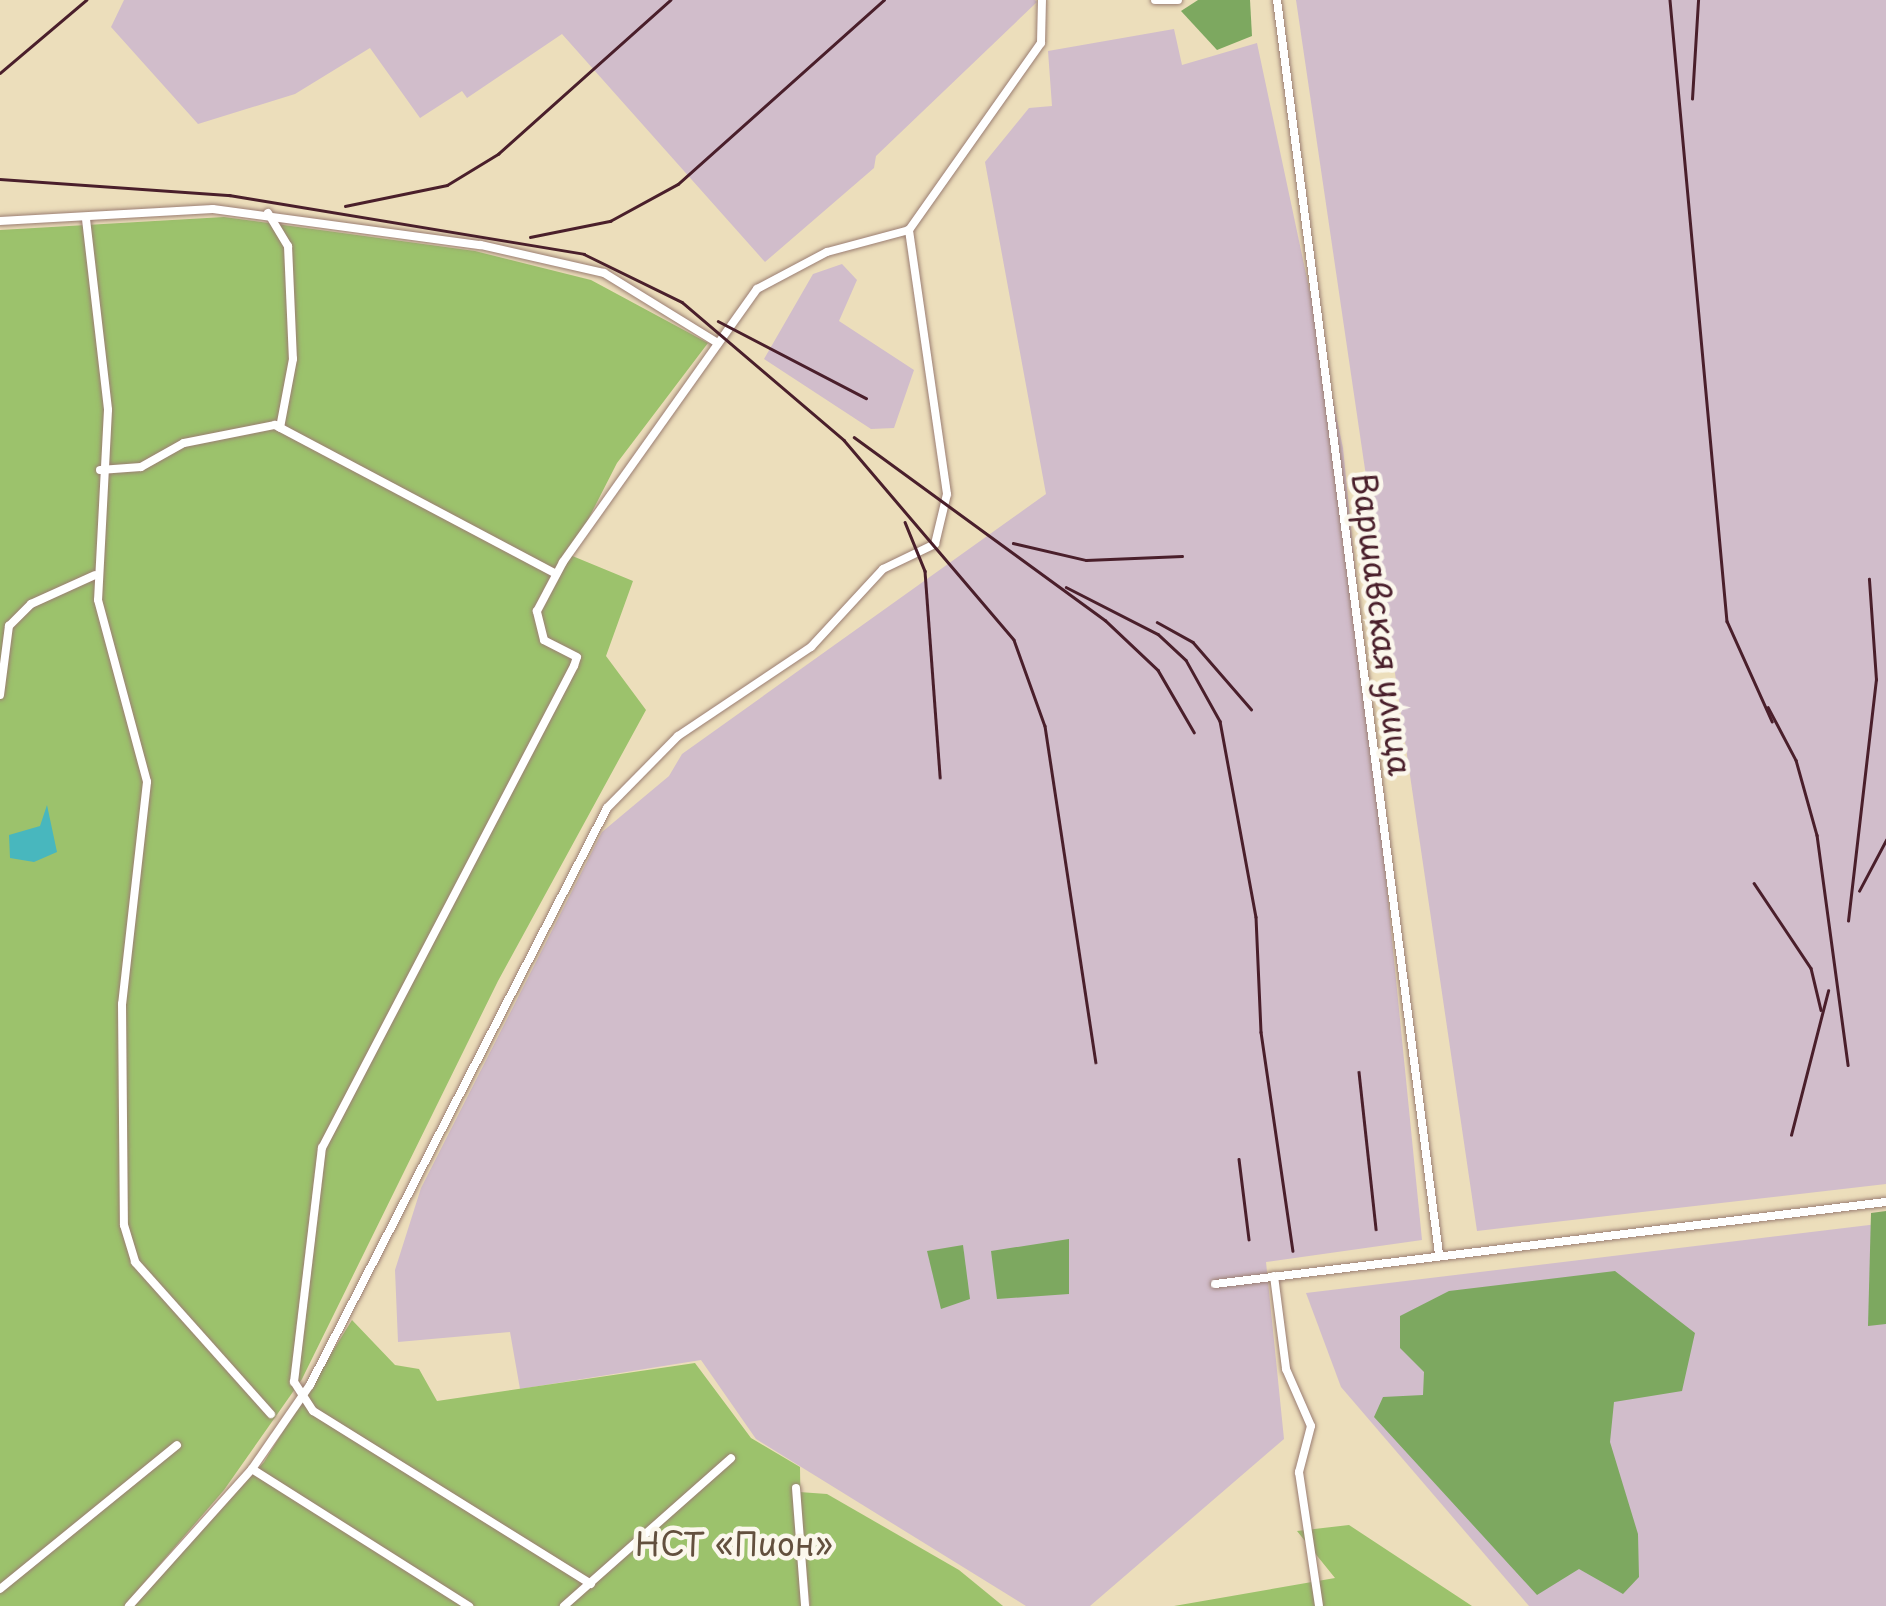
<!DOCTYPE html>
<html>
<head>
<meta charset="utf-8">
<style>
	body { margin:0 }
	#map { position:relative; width:1886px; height:1606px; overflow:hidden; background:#ecdebb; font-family:"Playpen Sans",sans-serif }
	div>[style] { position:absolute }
	.industrial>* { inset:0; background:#d1bdcb }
	.green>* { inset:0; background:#9cc26c }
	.forest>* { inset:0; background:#7da860 }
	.water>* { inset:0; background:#48b7be }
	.roads { filter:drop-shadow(0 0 2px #9b7e73) drop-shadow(0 0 2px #9b7e73) }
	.street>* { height:8px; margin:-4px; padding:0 4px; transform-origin:4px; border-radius:4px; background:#fff }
	.rail>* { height:2.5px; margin:-1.25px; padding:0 1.25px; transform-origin:1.25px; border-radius:1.25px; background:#4a1f2b }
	span { translate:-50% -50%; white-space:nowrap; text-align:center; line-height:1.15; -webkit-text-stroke:9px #fbf7ec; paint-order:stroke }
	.street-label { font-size:32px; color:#4a1f2b }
	.park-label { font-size:32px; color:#63503e }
</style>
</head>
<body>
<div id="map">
	<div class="industrial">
		<div style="clip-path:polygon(124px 0,1035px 0,1037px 2px,876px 156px,874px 168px,765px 262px,562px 34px,467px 98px,462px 91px,420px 118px,370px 48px,295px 94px,198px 124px,111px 27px)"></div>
		<div style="clip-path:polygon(1296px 0,1886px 0,1886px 1184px,1477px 1231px)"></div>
		<div style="clip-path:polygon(1174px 29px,1182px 65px,1257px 43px,1343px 448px,1422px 1240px,1266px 1262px,1284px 1439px,1090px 1606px,1026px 1606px,756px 1439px,701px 1360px,520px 1389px,510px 1332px,398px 1342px,395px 1270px,421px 1188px,602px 832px,669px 776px,682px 754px,1046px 494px,985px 162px,1029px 108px,1052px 106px,1048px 51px)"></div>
		<div style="clip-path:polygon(842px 264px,857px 280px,839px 321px,914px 370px,894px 428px,871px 429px,764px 359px,813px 274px)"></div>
		<div style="clip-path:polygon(1886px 1223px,1886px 1606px,1529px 1606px,1341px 1387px,1306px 1293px)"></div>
	</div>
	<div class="green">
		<div style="clip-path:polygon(224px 217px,475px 251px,591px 280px,708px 343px,617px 463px,570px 555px,633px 581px,606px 656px,646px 710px,498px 981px,302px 1379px,224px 1490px,124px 1606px,0 1606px,0 230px)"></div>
		<div style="clip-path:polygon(352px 1320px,395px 1365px,419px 1369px,437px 1401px,695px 1363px,751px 1438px,800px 1467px,802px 1606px,134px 1606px,264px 1462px)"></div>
		<div style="clip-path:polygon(799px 1492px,827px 1494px,959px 1570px,1003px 1606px,810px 1606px)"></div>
		<div style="clip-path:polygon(1349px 1525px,1472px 1606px,1174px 1606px,1335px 1578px,1297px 1531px)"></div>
	</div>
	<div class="forest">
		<div style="clip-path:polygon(1198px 0,1250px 0,1252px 36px,1217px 50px,1181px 11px)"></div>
		<div style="clip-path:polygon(1886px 1211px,1886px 1324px,1868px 1326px,1871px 1213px)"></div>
		<div style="clip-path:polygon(1069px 1239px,1069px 1294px,997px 1299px,991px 1251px)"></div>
		<div style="clip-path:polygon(963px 1245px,970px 1299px,941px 1309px,927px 1251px)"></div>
		<div style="clip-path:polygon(1615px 1271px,1695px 1333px,1682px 1391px,1614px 1402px,1610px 1442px,1638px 1534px,1639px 1577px,1623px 1594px,1579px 1569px,1537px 1595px,1374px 1417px,1383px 1397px,1423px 1395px,1424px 1372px,1400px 1348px,1400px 1316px,1449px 1291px)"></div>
	</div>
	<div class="water">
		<div style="clip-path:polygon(47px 805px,57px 852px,34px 862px,10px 858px,9px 835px,40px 826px)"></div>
	</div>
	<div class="roads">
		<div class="street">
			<div style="left:1155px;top:0;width:23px"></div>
			<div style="left:1277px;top:0;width:1265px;rotate:82.64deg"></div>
			<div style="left:268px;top:213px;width:39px;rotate:59deg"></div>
			<div style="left:288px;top:246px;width:113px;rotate:87.5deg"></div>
			<div style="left:293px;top:359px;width:70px;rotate:100.7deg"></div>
			<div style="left:86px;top:219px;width:192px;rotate:83.4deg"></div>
			<div style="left:108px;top:410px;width:190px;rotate:93deg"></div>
			<div style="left:98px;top:600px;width:188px;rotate:74.9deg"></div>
			<div style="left:147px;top:782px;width:223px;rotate:96.4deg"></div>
			<div style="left:122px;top:1004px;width:221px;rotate:89.5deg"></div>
			<div style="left:124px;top:1225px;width:39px;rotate:73deg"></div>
			<div style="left:135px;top:1262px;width:204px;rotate:48.2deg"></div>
			<div style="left:0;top:221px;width:213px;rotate:-3.2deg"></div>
			<div style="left:213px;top:209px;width:270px;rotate:7.7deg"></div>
			<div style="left:481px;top:245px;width:126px;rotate:12.8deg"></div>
			<div style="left:604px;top:273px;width:134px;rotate:31.6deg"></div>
			<div style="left:100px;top:470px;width:41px;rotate:-4.2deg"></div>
			<div style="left:141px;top:467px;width:49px;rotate:-29.2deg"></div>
			<div style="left:184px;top:443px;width:93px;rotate:-11.2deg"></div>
			<div style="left:275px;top:425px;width:318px;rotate:27.9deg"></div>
			<div style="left:0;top:695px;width:70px;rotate:-82.6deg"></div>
			<div style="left:9px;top:626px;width:31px;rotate:-45deg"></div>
			<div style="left:31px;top:604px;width:70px;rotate:-24.4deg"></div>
			<div style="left:1274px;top:1276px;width:94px;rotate:82.6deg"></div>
			<div style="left:1286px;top:1369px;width:62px;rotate:66.3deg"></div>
			<div style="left:1311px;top:1426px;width:48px;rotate:104.6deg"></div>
			<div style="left:1299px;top:1472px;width:135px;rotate:81.5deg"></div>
			<div style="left:1215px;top:1284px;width:676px;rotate:-6.97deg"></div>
			<div style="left:252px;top:1469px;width:257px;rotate:32.3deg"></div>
			<div style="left:796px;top:1488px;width:118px;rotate:85.6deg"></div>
			<div style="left:591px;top:1584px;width:327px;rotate:-148.1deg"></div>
			<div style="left:313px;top:1411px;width:35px;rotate:-123deg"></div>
			<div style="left:294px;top:1382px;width:236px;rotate:-83.2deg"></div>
			<div style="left:322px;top:1148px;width:544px;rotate:-62.4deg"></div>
			<div style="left:574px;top:666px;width:9px;rotate:-72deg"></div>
			<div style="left:577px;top:657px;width:37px;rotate:-153deg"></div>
			<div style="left:544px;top:640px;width:30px;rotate:-104deg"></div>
			<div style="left:537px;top:611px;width:55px;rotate:-62deg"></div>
			<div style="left:563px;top:562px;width:335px;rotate:-54.6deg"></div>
			<div style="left:757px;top:289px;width:79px;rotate:-27.9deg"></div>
			<div style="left:827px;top:252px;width:85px;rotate:-15deg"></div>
			<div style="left:909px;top:230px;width:229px;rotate:-54.8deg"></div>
			<div style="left:1041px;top:43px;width:43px;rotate:-88.7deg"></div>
			<div style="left:0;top:1589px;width:228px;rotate:-39.1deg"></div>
			<div style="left:129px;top:1606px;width:184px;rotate:-48.1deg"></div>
			<div style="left:252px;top:1469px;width:102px;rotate:-55.4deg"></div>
			<div style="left:310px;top:1385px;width:649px;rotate:-62.76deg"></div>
			<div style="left:607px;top:808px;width:101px;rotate:-45.4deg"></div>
			<div style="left:678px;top:736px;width:160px;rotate:-33.8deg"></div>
			<div style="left:811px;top:647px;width:106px;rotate:-47.3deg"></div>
			<div style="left:883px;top:569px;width:58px;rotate:-25.7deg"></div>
			<div style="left:935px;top:544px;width:51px;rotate:-76.5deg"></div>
			<div style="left:947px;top:494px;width:267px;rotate:-98.2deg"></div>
			<div style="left:564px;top:1606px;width:223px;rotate:-41.5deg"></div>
		</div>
	</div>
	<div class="rail">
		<div style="left:1670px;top:0;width:624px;rotate:84.76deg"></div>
		<div style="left:1727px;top:621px;width:110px;rotate:65.8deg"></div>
		<div style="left:0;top:73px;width:113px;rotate:-40.3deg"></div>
		<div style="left:1692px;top:99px;width:99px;rotate:-86.5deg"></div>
		<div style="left:0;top:179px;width:230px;rotate:4deg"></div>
		<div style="left:229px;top:195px;width:360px;rotate:9.4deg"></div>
		<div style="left:584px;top:254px;width:109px;rotate:26.1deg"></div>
		<div style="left:682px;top:302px;width:213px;rotate:40.4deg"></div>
		<div style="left:844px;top:440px;width:262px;rotate:49.6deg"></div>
		<div style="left:1014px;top:640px;width:91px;rotate:70.2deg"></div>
		<div style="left:1045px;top:726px;width:340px;rotate:81.4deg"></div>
		<div style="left:345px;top:206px;width:104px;rotate:-11.6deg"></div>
		<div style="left:447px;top:185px;width:60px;rotate:-31.3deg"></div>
		<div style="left:498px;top:154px;width:231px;rotate:-41.8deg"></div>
		<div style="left:530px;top:237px;width:82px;rotate:-11.3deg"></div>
		<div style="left:610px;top:221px;width:77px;rotate:-28.6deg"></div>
		<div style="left:678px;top:184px;width:276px;rotate:-41.8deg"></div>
		<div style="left:718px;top:321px;width:167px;rotate:27.5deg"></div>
		<div style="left:854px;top:437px;width:311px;rotate:36.1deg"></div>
		<div style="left:1105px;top:620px;width:73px;rotate:43.3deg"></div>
		<div style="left:1158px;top:670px;width:72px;rotate:59.9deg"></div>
		<div style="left:905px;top:522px;width:53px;rotate:67.8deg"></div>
		<div style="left:925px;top:571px;width:207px;rotate:85.8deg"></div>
		<div style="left:1013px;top:543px;width:75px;rotate:13.1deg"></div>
		<div style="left:1086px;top:560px;width:96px;rotate:-2.4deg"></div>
		<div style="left:1066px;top:587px;width:103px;rotate:27.1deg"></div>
		<div style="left:1158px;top:634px;width:38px;rotate:43deg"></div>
		<div style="left:1186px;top:660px;width:70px;rotate:60.9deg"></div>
		<div style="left:1220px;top:721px;width:199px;rotate:79.6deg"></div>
		<div style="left:1256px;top:917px;width:115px;rotate:87.5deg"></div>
		<div style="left:1261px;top:1032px;width:221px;rotate:81.7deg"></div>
		<div style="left:1157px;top:622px;width:41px;rotate:29.1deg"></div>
		<div style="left:1193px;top:642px;width:89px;rotate:49.1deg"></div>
		<div style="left:1768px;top:707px;width:60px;rotate:62.2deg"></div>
		<div style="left:1796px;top:760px;width:78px;rotate:74.4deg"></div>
		<div style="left:1817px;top:835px;width:232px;rotate:82.3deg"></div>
		<div style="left:1754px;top:883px;width:102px;rotate:56.2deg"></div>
		<div style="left:1811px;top:968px;width:43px;rotate:76.6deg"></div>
		<div style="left:1859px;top:891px;width:58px;rotate:-62.1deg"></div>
		<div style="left:1848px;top:921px;width:243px;rotate:-83.4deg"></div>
		<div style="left:1876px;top:680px;width:101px;rotate:-94deg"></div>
		<div style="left:1359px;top:1072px;width:158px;rotate:83.8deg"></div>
		<div style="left:1791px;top:1135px;width:149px;rotate:-75.6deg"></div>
		<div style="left:1239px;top:1159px;width:81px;rotate:82.9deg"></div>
	</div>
	<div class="street-label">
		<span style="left:1383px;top:624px;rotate:83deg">Варшавская улица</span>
	</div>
	<div class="park-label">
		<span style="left:734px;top:1543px">НСТ «Пион»</span>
	</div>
</div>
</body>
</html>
